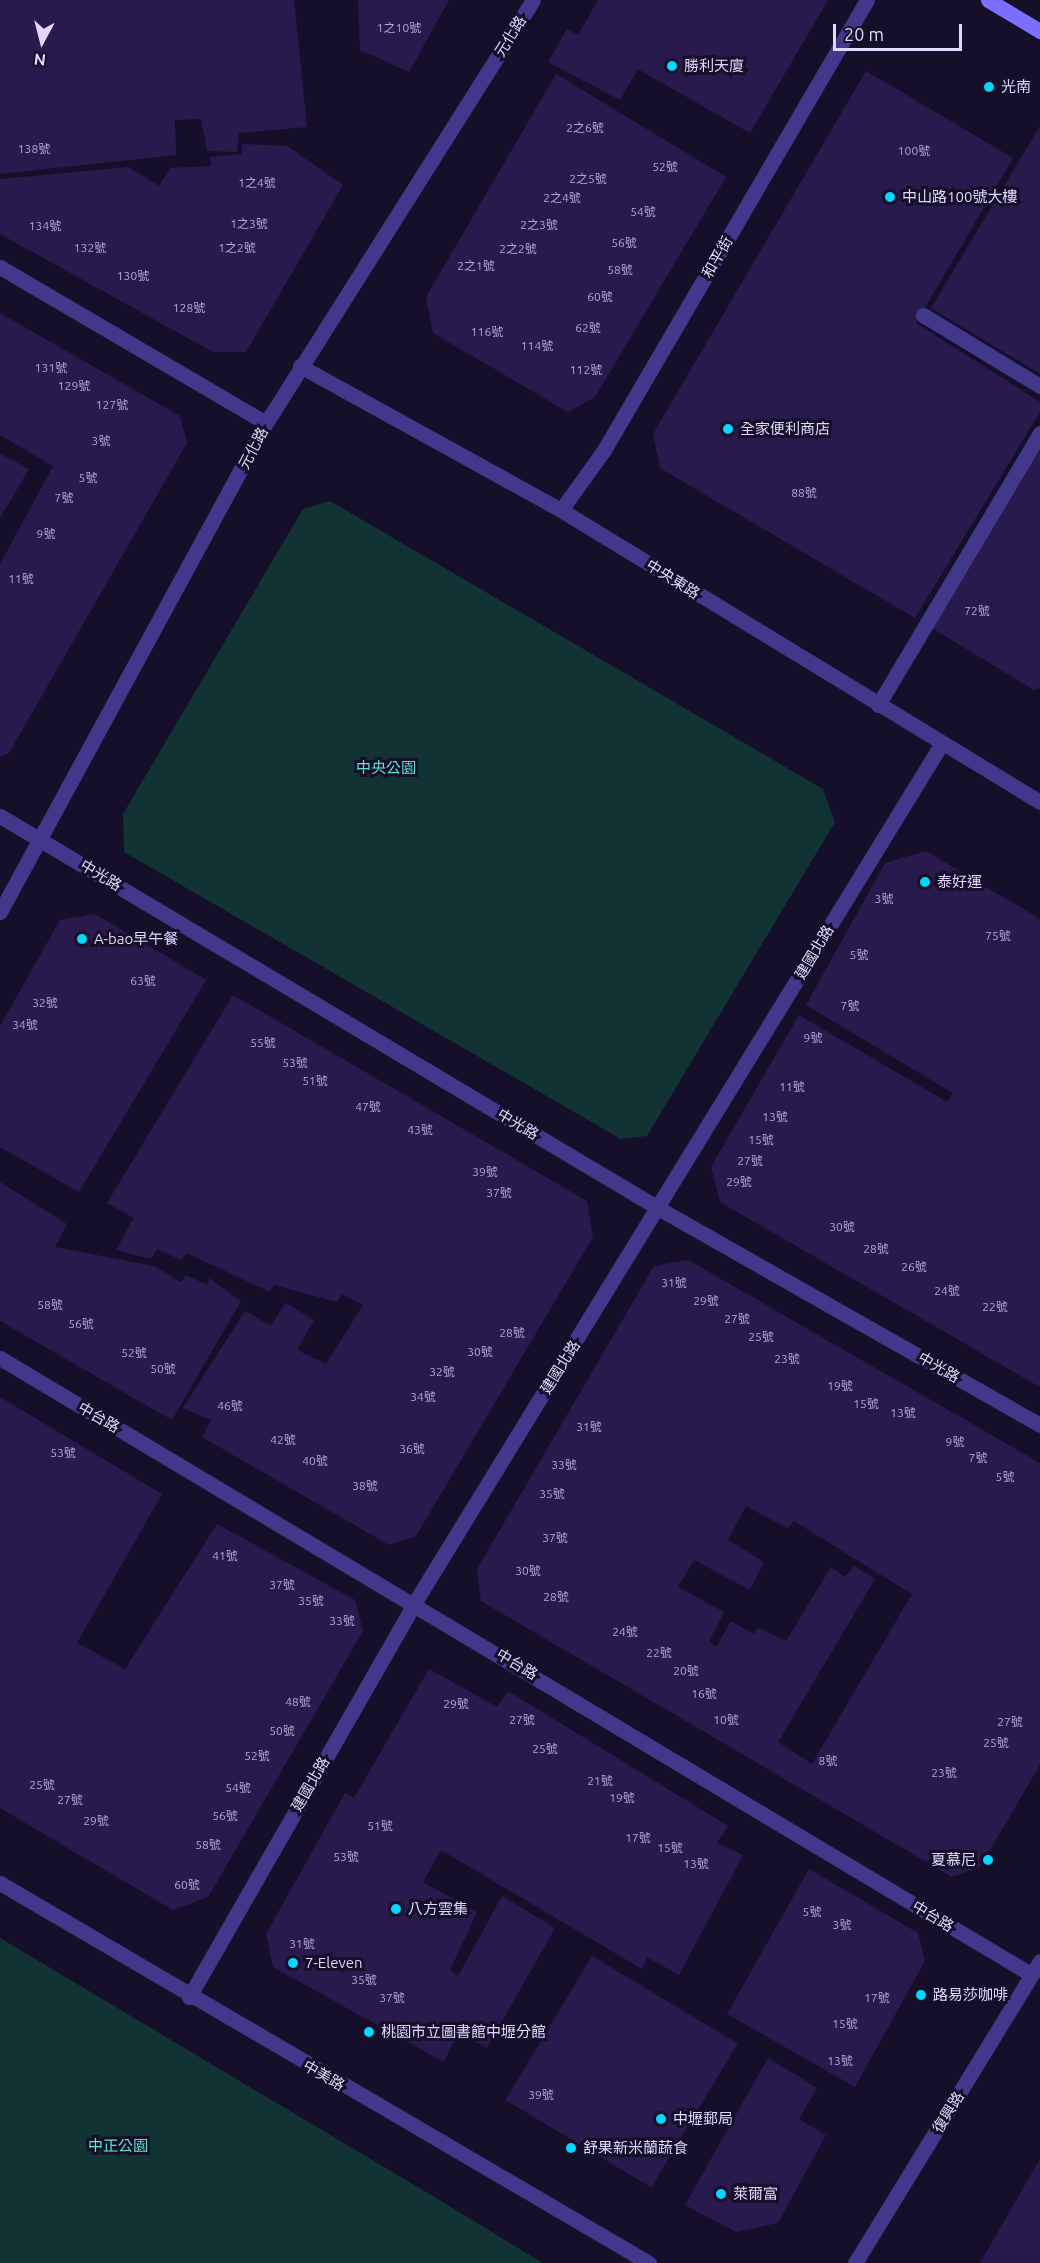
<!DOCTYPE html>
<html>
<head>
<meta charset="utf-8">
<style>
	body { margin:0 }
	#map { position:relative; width:1040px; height:2263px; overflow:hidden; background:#160f2a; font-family:Ubuntu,"Noto Sans TC",sans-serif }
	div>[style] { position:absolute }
	.green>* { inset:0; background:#123334 }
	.building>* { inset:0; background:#281a4c; transform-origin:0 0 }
	.service>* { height:15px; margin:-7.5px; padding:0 7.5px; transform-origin:7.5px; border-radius:7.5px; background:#41388b }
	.minor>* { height:15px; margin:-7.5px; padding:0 7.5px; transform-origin:7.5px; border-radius:7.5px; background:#41388b }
	.secondary>* { height:15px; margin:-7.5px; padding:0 7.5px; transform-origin:7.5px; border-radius:7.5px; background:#7c6fff }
	.dots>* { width:16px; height:16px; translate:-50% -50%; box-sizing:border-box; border:3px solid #160f2a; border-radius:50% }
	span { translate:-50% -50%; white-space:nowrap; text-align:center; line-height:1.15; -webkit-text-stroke:6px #160f2a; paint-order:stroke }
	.number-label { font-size:12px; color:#b1a8d2 }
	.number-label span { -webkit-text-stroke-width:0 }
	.street-label { font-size:15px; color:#dfd8ff }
	.poi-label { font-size:15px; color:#dfd8ff }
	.left { translate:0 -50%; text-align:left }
	.right { translate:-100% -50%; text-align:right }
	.park-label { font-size:15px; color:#5ee6cd }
	.north { position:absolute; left:12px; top:12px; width:60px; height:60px; -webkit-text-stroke:4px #160f2a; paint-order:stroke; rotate:187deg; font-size:16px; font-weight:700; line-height:24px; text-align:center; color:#dfd8ff }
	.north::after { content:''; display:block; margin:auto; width:21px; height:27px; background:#dfd8ff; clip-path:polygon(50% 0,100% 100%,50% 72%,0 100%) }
	.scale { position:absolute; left:833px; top:24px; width:129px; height:27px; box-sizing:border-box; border:3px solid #dfd8ff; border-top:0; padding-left:8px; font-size:18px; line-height:21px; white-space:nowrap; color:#dfd8ff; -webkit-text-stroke:4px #160f2a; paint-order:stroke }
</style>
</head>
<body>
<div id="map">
	<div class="green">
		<div style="clip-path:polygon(330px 501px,823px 789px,835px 822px,647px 1136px,621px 1139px,124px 852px,123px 814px,303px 509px)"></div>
		<div style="clip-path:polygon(0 1938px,441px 2201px,543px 2263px,0 2263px)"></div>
	</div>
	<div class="building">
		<div style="clip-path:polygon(0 0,294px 0,307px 127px,239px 133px,237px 152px,207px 151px,201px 119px,175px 120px,176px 155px,0 174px)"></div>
		<div style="clip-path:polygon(358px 0,449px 0,409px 72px,360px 50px)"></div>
		<div style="clip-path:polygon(598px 0,828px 0,750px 133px,638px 69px,620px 100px,548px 62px,567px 29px,578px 35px)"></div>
		<div style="clip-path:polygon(866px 71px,1013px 158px,916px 323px,1040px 402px,1040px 412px,915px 618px,660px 468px,653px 434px)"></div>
		<div style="clip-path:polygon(556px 74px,726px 177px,595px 397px,568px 412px,433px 333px,426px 297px)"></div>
		<div style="clip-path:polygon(1040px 126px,1040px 374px,931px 308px)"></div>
		<div style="clip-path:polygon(242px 144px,287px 146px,343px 185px,246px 352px,213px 352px,0 234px,0 179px,128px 167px,159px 186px,170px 168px,211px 166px,210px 157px,242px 154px)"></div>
		<div style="clip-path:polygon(0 313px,180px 416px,187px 443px,9px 753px,0 757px,0 564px,53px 466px,0 435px)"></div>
		<div style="clip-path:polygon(1040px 450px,1040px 688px,1034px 690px,932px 628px)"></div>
		<div style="clip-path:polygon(0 454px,29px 469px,0 518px)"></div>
		<div style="clip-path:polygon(926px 851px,1040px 919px,1040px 1387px,720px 1202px,711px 1167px,799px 1015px,947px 1102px,953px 1093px,806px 1005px,885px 863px)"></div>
		<div style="clip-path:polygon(95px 914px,206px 980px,79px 1192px,0 1147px,0 1026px,60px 920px)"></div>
		<div style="clip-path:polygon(233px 995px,587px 1201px,593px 1237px,416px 1536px,389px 1545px,202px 1437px,211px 1420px,183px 1408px,245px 1311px,271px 1326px,285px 1303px,314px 1320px,297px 1350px,326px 1364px,363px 1305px,342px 1294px,337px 1302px,274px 1285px,270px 1292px,187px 1253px,181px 1260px,157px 1249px,151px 1259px,116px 1250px,134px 1218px,107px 1203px)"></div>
		<div style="clip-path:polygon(0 1182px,67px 1224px,55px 1247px,154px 1266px,181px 1282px,186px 1275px,207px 1285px,209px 1278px,241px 1301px,172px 1420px,0 1321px)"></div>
		<div style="clip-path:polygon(evenodd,688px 1260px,1040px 1463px,1040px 1765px,980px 1867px,952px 1877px,481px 1601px,477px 1569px,654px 1266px,688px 1260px,746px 1506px,787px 1528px,794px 1521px,912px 1594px,812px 1764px,778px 1742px,875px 1579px,854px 1566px,845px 1577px,831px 1567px,786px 1641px,759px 1628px,753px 1634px,731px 1621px,716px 1647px,709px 1641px,724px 1612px,678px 1587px,694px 1560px,750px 1590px,764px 1562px,728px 1540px,746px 1506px)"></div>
		<div style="clip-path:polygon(0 1397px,162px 1494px,77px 1643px,125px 1669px,217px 1524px,355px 1600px,363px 1631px,208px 1897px,173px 1910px,0 1808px)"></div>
		<div style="clip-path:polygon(429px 1669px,497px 1707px,508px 1691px,728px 1826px,717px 1843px,743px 1855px,679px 1975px,647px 1957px,642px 1969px,441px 1850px,423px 1882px,477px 1912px,450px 1970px,458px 1976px,502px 1896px,555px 1928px,487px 2048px,458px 2033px,444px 2062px,273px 1967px,266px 1934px,345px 1793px,354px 1798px)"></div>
		<div style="clip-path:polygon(809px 1869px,918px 1933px,925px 1961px,855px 2087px,727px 2014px)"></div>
		<div style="left:592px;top:1956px;width:170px;height:168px;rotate:31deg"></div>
		<div style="clip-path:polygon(768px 2058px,817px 2088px,799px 2119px,826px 2135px,778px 2223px,736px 2232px,685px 2205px)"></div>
		<div style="clip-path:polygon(1040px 2159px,1040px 2263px,980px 2263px)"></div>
	</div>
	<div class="service">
		<div style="left:0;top:267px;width:308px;rotate:30.4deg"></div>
		<div style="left:923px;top:315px;width:137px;rotate:31.3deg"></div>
		<div style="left:561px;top:510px;width:74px;rotate:-54.4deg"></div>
		<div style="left:604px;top:450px;width:521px;rotate:-59.7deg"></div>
		<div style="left:878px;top:705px;width:317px;rotate:-59.2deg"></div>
		<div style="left:0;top:816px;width:766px;rotate:30.78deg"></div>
		<div style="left:658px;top:1208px;width:439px;rotate:29.6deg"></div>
		<div style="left:0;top:1358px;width:1202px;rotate:30.87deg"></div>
		<div style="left:189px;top:1997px;width:455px;rotate:-60.2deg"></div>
		<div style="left:415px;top:1602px;width:1008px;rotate:-58.47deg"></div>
	</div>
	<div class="minor">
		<div style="left:300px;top:366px;width:298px;rotate:28.9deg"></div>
		<div style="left:561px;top:510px;width:561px;rotate:31.37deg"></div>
		<div style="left:0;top:912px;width:557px;rotate:-61.46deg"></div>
		<div style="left:266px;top:423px;width:500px;rotate:-57.74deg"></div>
		<div style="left:0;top:1883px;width:752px;rotate:30.35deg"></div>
		<div style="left:855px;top:2263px;width:354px;rotate:-58.5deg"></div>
	</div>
	<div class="secondary">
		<div style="left:988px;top:0;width:61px;rotate:30.8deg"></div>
	</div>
	<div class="dots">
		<div style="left:672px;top:66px;background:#04d6ff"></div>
		<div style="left:989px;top:87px;background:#04d6ff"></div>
		<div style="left:890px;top:197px;background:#04d6ff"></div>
		<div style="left:728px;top:429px;background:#04d6ff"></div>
		<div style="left:925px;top:882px;background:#04d6ff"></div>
		<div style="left:82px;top:939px;background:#04d6ff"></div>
		<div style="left:988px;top:1860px;background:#04d6ff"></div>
		<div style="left:396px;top:1909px;background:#04d6ff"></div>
		<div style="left:293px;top:1963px;background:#04d6ff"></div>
		<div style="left:921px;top:1995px;background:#04d6ff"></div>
		<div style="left:369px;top:2032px;background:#04d6ff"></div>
		<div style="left:661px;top:2119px;background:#04d6ff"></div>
		<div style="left:571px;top:2148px;background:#04d6ff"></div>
		<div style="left:721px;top:2194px;background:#04d6ff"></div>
	</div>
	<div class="number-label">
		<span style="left:399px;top:28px">1之10號</span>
		<span style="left:585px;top:128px">2之6號</span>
		<span style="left:34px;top:149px">138號</span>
		<span style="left:914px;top:151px">100號</span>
		<span style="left:665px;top:167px">52號</span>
		<span style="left:588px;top:179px">2之5號</span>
		<span style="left:257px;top:183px">1之4號</span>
		<span style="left:562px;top:198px">2之4號</span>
		<span style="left:643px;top:212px">54號</span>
		<span style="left:249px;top:224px">1之3號</span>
		<span style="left:539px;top:225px">2之3號</span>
		<span style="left:45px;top:226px">134號</span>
		<span style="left:624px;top:243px">56號</span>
		<span style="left:90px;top:248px">132號</span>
		<span style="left:237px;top:248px">1之2號</span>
		<span style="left:518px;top:249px">2之2號</span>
		<span style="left:476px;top:266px">2之1號</span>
		<span style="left:620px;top:270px">58號</span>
		<span style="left:133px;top:276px">130號</span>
		<span style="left:600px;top:297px">60號</span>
		<span style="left:189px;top:308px">128號</span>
		<span style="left:588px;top:328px">62號</span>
		<span style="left:487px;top:332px">116號</span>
		<span style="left:537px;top:346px">114號</span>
		<span style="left:51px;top:368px">131號</span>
		<span style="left:586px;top:370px">112號</span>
		<span style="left:74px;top:386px">129號</span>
		<span style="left:112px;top:405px">127號</span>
		<span style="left:101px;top:441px">3號</span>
		<span style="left:88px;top:478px">5號</span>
		<span style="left:804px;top:493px">88號</span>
		<span style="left:64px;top:498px">7號</span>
		<span style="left:46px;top:534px">9號</span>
		<span style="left:21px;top:579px">11號</span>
		<span style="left:977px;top:611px">72號</span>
		<span style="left:884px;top:899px">3號</span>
		<span style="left:998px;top:936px">75號</span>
		<span style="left:859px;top:955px">5號</span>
		<span style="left:143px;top:981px">63號</span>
		<span style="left:45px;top:1003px">32號</span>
		<span style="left:850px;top:1006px">7號</span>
		<span style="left:25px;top:1025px">34號</span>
		<span style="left:813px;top:1038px">9號</span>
		<span style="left:263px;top:1043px">55號</span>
		<span style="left:295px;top:1063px">53號</span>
		<span style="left:315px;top:1081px">51號</span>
		<span style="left:792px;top:1087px">11號</span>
		<span style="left:368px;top:1107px">47號</span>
		<span style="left:775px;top:1117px">13號</span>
		<span style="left:420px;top:1130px">43號</span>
		<span style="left:761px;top:1140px">15號</span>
		<span style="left:750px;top:1161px">27號</span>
		<span style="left:485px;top:1172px">39號</span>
		<span style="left:739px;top:1182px">29號</span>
		<span style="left:499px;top:1193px">37號</span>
		<span style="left:842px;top:1227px">30號</span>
		<span style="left:876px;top:1249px">28號</span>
		<span style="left:914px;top:1267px">26號</span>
		<span style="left:674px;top:1283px">31號</span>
		<span style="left:947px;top:1291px">24號</span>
		<span style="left:706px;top:1301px">29號</span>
		<span style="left:50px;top:1305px">58號</span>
		<span style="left:995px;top:1307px">22號</span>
		<span style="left:737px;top:1319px">27號</span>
		<span style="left:81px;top:1324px">56號</span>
		<span style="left:512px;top:1333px">28號</span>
		<span style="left:761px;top:1337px">25號</span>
		<span style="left:480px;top:1352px">30號</span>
		<span style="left:134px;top:1353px">52號</span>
		<span style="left:787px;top:1359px">23號</span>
		<span style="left:163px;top:1369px">50號</span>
		<span style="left:442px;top:1372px">32號</span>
		<span style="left:840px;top:1386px">19號</span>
		<span style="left:423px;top:1397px">34號</span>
		<span style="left:866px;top:1404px">15號</span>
		<span style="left:230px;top:1406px">46號</span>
		<span style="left:903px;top:1413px">13號</span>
		<span style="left:589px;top:1427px">31號</span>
		<span style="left:283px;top:1440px">42號</span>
		<span style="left:955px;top:1442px">9號</span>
		<span style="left:412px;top:1449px">36號</span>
		<span style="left:63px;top:1453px">53號</span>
		<span style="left:978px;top:1458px">7號</span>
		<span style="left:315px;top:1461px">40號</span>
		<span style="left:564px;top:1465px">33號</span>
		<span style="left:1005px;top:1477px">5號</span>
		<span style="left:365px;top:1486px">38號</span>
		<span style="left:552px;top:1494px">35號</span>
		<span style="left:555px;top:1538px">37號</span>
		<span style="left:225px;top:1556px">41號</span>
		<span style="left:528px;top:1571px">30號</span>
		<span style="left:282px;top:1585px">37號</span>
		<span style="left:556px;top:1597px">28號</span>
		<span style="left:311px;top:1601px">35號</span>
		<span style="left:342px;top:1621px">33號</span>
		<span style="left:625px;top:1632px">24號</span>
		<span style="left:659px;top:1653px">22號</span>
		<span style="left:686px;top:1671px">20號</span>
		<span style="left:704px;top:1694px">16號</span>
		<span style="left:298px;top:1702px">48號</span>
		<span style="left:456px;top:1704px">29號</span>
		<span style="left:522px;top:1720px">27號</span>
		<span style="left:726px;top:1720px">10號</span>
		<span style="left:1010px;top:1722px">27號</span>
		<span style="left:282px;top:1731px">50號</span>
		<span style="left:996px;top:1743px">25號</span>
		<span style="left:545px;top:1749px">25號</span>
		<span style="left:257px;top:1756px">52號</span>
		<span style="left:828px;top:1761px">8號</span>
		<span style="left:944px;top:1773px">23號</span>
		<span style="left:600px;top:1781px">21號</span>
		<span style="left:42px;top:1785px">25號</span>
		<span style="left:238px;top:1788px">54號</span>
		<span style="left:622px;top:1798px">19號</span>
		<span style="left:70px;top:1800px">27號</span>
		<span style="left:225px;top:1816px">56號</span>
		<span style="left:96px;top:1821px">29號</span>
		<span style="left:380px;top:1826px">51號</span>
		<span style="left:638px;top:1838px">17號</span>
		<span style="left:208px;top:1845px">58號</span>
		<span style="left:670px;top:1848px">15號</span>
		<span style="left:346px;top:1857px">53號</span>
		<span style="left:696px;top:1864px">13號</span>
		<span style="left:187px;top:1885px">60號</span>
		<span style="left:812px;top:1912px">5號</span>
		<span style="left:842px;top:1925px">3號</span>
		<span style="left:302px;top:1944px">31號</span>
		<span style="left:364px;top:1980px">35號</span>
		<span style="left:392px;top:1998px">37號</span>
		<span style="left:877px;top:1998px">17號</span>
		<span style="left:845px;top:2024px">15號</span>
		<span style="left:840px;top:2061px">13號</span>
		<span style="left:541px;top:2095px">39號</span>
	</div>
	<div class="street-label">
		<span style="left:510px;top:36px;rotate:-58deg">元化路</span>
		<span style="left:717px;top:257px;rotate:-60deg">和平街</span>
		<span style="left:253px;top:448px;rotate:-62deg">元化路</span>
		<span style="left:673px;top:579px;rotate:32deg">中央東路</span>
		<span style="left:101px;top:875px;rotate:31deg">中光路</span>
		<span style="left:814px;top:952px;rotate:-59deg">建國北路</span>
		<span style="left:518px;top:1124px;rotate:31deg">中光路</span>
		<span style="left:560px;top:1367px;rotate:-58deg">建國北路</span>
		<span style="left:939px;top:1367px;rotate:30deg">中光路</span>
		<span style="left:99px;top:1417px;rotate:30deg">中台路</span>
		<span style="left:517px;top:1664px;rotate:31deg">中台路</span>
		<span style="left:310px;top:1784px;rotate:-60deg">建國北路</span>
		<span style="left:933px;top:1916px;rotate:31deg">中台路</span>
		<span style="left:324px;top:2075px;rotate:30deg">中美路</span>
		<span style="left:948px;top:2112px;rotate:-58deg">復興路</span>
	</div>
	<div class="poi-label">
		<span class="left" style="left:684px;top:66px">勝利天廈</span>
		<span class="left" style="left:1001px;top:87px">光南</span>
		<span class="left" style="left:902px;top:197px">中山路100號大樓</span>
		<span class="left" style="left:740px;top:429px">全家便利商店</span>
		<span class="left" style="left:937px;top:882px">泰好運</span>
		<span class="left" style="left:94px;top:939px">A-bao早午餐</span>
		<span class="right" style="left:976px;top:1860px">夏慕尼</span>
		<span class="left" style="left:408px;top:1909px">八方雲集</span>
		<span class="left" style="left:305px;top:1963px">7-Eleven</span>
		<span class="left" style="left:933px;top:1995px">路易莎咖啡</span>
		<span class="left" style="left:381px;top:2032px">桃園市立圖書館中壢分館</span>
		<span class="left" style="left:673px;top:2119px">中壢郵局</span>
		<span class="left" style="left:583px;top:2148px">舒果新米蘭蔬食</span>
		<span class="left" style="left:733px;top:2194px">萊爾富</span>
	</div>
	<div class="park-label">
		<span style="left:386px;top:768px">中央公園</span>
		<span style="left:118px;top:2146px">中正公園</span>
	</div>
	<div class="north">N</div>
	<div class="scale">20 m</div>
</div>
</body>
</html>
